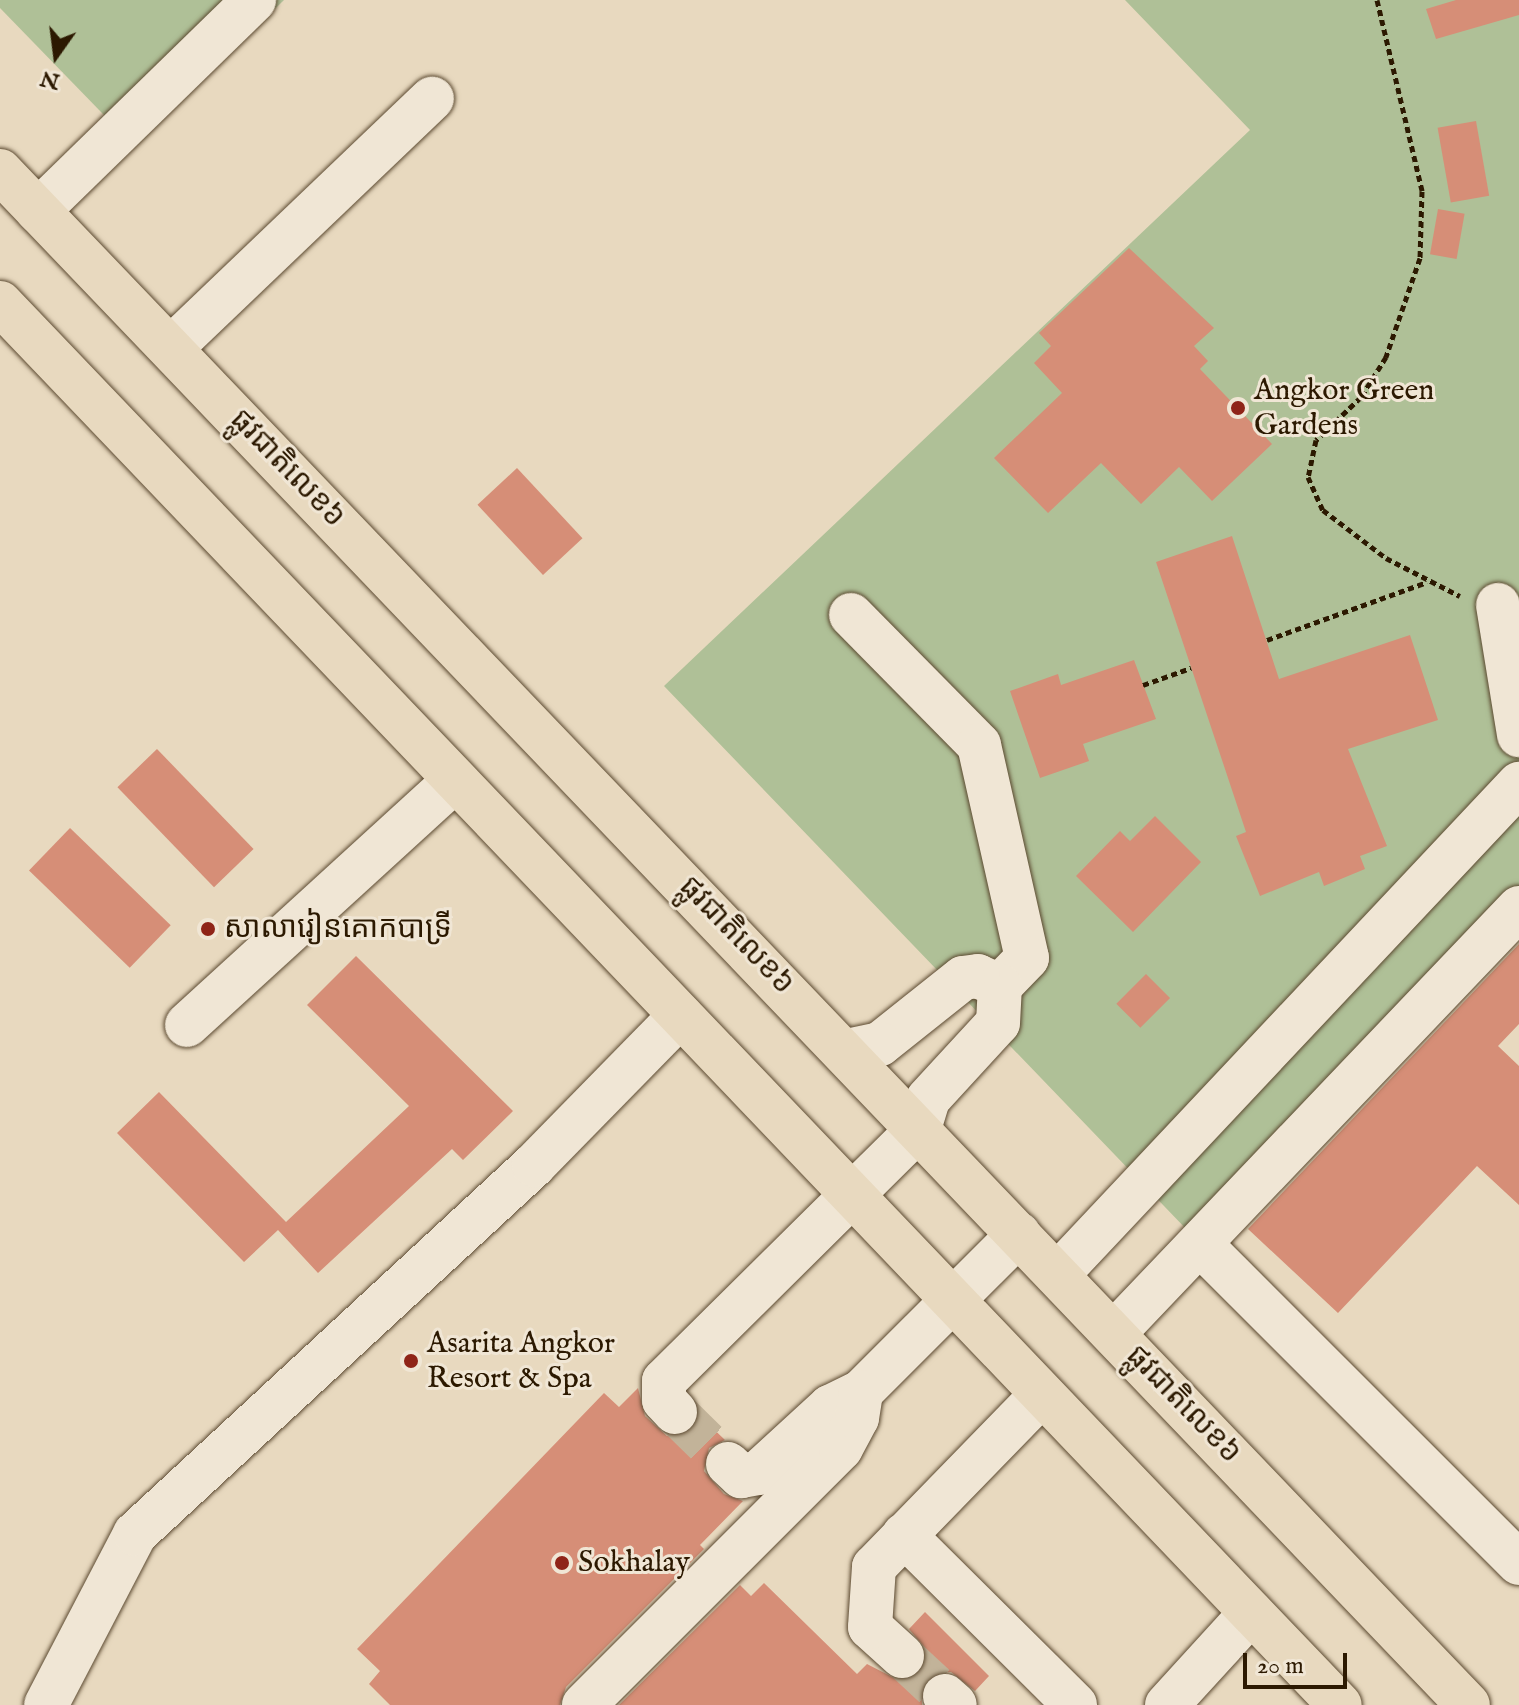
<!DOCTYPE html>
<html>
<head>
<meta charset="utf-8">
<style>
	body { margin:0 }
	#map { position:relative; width:1519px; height:1705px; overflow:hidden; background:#e8d9bf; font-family:"IM FELL English","Noto Sans Khmer",serif }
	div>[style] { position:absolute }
	.green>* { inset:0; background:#afc097 }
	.building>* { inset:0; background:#d68e77; transform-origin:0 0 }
	.minor-tunnel>* { height:44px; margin-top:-22px; transform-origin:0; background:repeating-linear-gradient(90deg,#c2b399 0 44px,transparent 0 66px) }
	.path>* { height:5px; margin-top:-2.5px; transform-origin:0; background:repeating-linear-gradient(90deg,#2c1901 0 6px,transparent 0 10px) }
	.roads { filter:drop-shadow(0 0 2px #5b4930) drop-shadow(0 0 2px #5b4930) }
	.minor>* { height:44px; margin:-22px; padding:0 22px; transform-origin:22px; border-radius:22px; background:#f0e6d5 }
	.highway>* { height:44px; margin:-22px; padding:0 22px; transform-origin:22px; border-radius:22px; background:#e8d9bf }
	.dots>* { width:22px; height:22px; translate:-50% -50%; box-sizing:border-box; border:4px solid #f0e6d5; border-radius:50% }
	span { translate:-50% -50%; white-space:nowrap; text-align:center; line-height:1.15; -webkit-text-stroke:6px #f0e6d5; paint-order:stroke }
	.poi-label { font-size:30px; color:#2c1901 }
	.left { translate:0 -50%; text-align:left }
	.street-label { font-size:30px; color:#2c1901 }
	.north { position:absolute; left:16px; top:16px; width:80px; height:80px; -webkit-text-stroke:6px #f0e6d5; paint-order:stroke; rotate:194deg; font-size:22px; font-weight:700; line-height:32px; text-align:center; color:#2c1901 }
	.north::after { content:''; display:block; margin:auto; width:28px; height:36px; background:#2c1901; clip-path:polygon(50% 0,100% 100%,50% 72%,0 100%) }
	.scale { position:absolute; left:1243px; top:1653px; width:104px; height:36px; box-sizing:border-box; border:4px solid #2c1901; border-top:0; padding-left:10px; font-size:24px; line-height:28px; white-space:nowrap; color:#2c1901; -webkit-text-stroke:6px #f0e6d5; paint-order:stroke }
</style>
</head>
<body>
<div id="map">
	<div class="green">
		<div style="clip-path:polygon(0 0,284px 0,135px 147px,0 8px)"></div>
		<div style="clip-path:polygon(1125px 0,1519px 0,1519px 886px,1189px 1232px,664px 686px,1250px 130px)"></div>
	</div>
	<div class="building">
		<div style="clip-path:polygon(1456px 0,1519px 0,1519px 15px,1436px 39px,1426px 9px)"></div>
		<div style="left:1476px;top:121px;width:76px;height:39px;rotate:80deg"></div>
		<div style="left:1438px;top:209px;width:27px;height:46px;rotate:10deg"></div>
		<div style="clip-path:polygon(1129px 248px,1214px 328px,1194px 346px,1208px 361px,1200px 369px,1272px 444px,1212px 501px,1179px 467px,1141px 504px,1101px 463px,1048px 513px,994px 458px,1062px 393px,1034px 363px,1051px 346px,1039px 333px)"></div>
		<div style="left:517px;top:468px;width:96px;height:54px;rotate:47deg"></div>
		<div style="clip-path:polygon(1232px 536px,1279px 679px,1410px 635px,1438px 720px,1348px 749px,1387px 846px,1360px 856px,1365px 869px,1324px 886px,1319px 872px,1260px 896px,1236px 836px,1246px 832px,1156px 562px)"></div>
		<div style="clip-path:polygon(1134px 660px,1156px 719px,1083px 744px,1089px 761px,1040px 778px,1010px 691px,1058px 674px,1061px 685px)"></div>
		<div style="left:157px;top:749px;width:139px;height:55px;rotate:46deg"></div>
		<div style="clip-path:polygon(1155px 816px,1201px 862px,1133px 932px,1076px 876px,1120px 831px,1130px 841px)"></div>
		<div style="left:70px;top:828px;width:140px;height:59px;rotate:44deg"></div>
		<div style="clip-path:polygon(1519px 944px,1519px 1024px,1498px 1046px,1519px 1066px,1519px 1205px,1477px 1166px,1338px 1313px,1248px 1229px)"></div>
		<div style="clip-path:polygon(356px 956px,513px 1111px,463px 1160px,452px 1149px,318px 1273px,278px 1230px,244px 1262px,117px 1133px,159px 1092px,286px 1222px,409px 1106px,307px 1005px)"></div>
		<div style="left:1146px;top:974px;width:34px;height:42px;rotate:45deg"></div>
		<div style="clip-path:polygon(638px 1388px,645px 1416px,667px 1436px,691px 1431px,699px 1415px,725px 1440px,709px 1448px,704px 1471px,724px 1494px,743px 1501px,700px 1545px,704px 1549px,566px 1687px,560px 1705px,390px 1705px,369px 1684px,380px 1671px,357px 1649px,604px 1393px,619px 1407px)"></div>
		<div style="clip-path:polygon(764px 1583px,857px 1674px,867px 1664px,898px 1680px,920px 1673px,926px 1649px,909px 1629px,925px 1612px,989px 1676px,975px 1691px,951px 1672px,937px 1673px,921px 1690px,922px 1705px,619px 1705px,740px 1585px,751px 1596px)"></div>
	</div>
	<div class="minor-tunnel">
		<div style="left:675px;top:1412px;width:74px;rotate:44.5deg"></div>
		<div style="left:902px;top:1656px;width:59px;rotate:42.9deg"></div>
	</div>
	<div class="path">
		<div style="left:1377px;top:0;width:196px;rotate:76.7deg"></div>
		<div style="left:1422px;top:191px;width:67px;rotate:91.7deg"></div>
		<div style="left:1420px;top:258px;width:105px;rotate:109deg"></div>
		<div style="left:1386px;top:357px;width:47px;rotate:122deg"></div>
		<div style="left:1361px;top:397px;width:62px;rotate:136.3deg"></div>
		<div style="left:1316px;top:440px;width:38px;rotate:102deg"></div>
		<div style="left:1308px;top:477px;width:36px;rotate:66deg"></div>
		<div style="left:1323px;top:510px;width:79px;rotate:37.3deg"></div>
		<div style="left:1386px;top:558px;width:83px;rotate:27.2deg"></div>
		<div style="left:1267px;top:640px;width:170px;rotate:-19.9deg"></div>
		<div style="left:1143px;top:685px;width:51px;rotate:-19.5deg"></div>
	</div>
	<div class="roads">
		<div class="minor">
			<div style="left:38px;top:211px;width:302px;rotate:-44.3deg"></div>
			<div style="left:171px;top:348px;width:361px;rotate:-43.7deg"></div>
			<div style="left:1498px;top:605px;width:132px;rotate:80.8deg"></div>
			<div style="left:851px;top:615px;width:182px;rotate:45.4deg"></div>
			<div style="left:979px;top:745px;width:218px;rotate:77.3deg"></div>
			<div style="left:1027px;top:958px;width:39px;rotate:134deg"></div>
			<div style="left:187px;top:1025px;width:362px;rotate:-42.4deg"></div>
			<div style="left:1200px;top:1244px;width:451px;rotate:45deg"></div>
			<div style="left:1058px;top:1274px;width:673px;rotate:-46.75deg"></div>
			<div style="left:1114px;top:1333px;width:587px;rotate:-46.38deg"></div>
			<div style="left:675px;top:1412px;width:16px;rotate:-133deg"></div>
			<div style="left:664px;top:1400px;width:19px;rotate:-90deg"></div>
			<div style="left:664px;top:1381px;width:359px;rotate:-44.7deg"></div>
			<div style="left:919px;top:1129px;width:31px;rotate:-73deg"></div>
			<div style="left:928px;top:1099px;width:103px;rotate:-47.4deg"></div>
			<div style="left:998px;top:1023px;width:37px;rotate:-87deg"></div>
			<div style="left:1000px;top:986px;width:24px;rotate:-156deg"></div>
			<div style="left:978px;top:976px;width:15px;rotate:172deg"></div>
			<div style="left:963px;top:978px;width:106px;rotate:141.5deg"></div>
			<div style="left:880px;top:1044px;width:35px;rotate:168deg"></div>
			<div style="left:728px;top:1464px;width:18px;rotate:43deg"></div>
			<div style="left:741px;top:1476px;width:17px;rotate:-10deg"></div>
			<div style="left:758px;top:1473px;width:98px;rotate:-42.5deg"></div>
			<div style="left:830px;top:1407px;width:34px;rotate:-26deg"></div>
			<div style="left:861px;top:1392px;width:223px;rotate:-45deg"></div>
			<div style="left:904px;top:1535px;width:241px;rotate:44.8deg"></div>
			<div style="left:902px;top:1656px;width:43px;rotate:-137.8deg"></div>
			<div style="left:870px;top:1627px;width:60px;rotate:-86.2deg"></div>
			<div style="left:874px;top:1567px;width:241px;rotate:-45.8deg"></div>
			<div style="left:945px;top:1696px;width:13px;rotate:42deg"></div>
			<div style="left:46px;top:1705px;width:193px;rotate:-62.5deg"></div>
			<div style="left:135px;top:1534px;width:543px;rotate:-42.76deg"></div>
			<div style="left:534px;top:1165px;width:209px;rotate:-45.6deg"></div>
			<div style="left:584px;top:1705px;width:363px;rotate:-45deg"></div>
			<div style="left:841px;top:1448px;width:34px;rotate:-62deg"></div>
			<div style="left:857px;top:1418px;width:26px;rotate:-81deg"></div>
			<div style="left:1167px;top:1705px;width:125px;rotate:-47.6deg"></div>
		</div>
		<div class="highway">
			<div style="left:0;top:171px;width:2123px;rotate:46.26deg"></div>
			<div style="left:0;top:303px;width:1939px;rotate:46.3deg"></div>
		</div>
	</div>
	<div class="dots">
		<div style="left:1238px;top:408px;background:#8f2418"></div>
		<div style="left:208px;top:929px;background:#8f2418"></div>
		<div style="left:411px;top:1361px;background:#8f2418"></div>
		<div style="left:562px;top:1563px;background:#8f2418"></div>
	</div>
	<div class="poi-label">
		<span class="left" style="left:1254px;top:408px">Angkor Green<br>Gardens</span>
		<span class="left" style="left:224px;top:929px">សាលារៀនគោកបាទ្រី</span>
		<span class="left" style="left:427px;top:1361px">Asarita Angkor<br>Resort &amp; Spa</span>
		<span class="left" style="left:578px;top:1563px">Sokhalay</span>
	</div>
	<div class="street-label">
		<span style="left:287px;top:469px;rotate:46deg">ផ្លូវជាតិលេខ៦</span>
		<span style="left:736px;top:936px;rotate:46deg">ផ្លូវជាតិលេខ៦</span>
		<span style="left:1183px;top:1405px;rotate:46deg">ផ្លូវជាតិលេខ៦</span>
	</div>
	<div class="north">N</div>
	<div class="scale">20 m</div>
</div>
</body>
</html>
